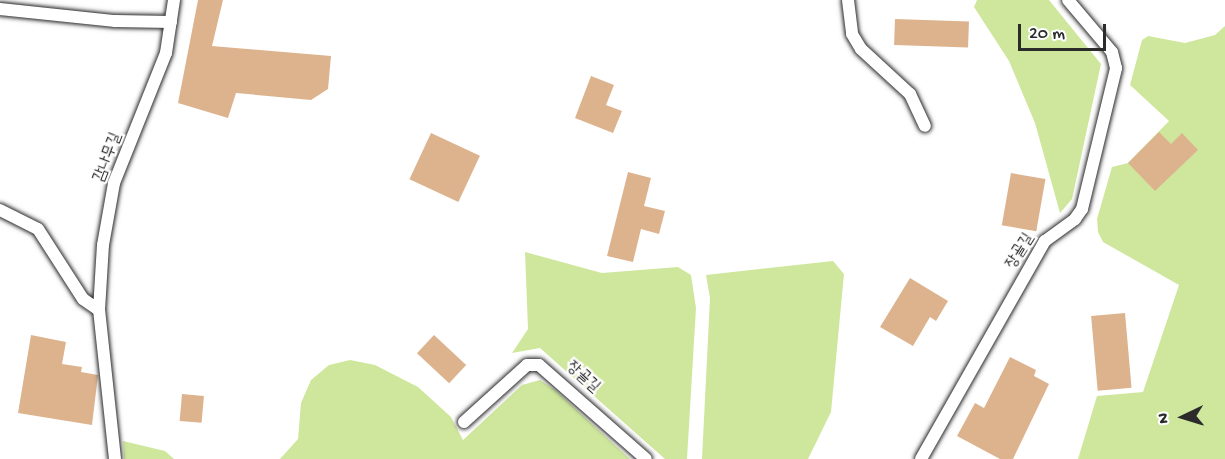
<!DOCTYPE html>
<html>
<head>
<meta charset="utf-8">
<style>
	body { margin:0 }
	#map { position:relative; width:1225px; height:459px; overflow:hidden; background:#fff; font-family:"Gochi Hand","Poor Story",sans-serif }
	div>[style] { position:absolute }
	.green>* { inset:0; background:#cfe79d }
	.building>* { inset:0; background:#ddb38e; transform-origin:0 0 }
	.roads { filter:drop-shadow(0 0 2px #2b2b2b) drop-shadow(0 0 2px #2b2b2b) }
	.service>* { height:12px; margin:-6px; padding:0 6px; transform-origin:6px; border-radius:6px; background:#fff }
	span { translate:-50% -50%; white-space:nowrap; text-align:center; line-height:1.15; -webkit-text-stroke:4.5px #fff; paint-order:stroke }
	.street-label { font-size:16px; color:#2b2b2b }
	.north { position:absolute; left:1153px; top:387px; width:60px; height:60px; -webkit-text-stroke:4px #fff; paint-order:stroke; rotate:266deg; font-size:16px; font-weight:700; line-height:24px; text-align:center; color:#2b2b2b }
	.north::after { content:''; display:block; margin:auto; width:21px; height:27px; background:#2b2b2b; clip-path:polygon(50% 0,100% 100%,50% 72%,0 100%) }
	.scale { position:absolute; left:1018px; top:24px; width:88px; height:27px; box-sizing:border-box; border:3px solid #2b2b2b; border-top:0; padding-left:8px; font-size:18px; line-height:21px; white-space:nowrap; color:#2b2b2b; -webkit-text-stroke:4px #fff; paint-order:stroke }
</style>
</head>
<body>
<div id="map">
	<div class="green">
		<div style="clip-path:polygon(977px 0,1049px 0,1101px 64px,1072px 199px,1060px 213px,1035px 123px,1009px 61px,974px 7px)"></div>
		<div style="clip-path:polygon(1225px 26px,1225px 459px,1078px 459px,1097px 396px,1143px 392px,1179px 285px,1103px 242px,1098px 232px,1097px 219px,1112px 167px,1128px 163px,1169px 121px,1130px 85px,1142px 40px,1148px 36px,1185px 43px,1215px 35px)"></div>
		<div style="clip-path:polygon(525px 252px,602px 273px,678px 267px,691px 275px,696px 308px,687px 459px,665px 459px,540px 348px,512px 353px,528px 329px)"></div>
		<div style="clip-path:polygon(833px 261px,844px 274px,831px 412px,808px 459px,702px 459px,710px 298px,706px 275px)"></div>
		<div style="clip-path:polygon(350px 360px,375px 365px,418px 387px,451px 417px,463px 440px,522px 385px,540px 380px,555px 390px,630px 459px,280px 459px,298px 439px,301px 403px,311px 380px,329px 365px)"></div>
		<div style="clip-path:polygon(123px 441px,165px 451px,174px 459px,124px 459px)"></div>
	</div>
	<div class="building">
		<div style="clip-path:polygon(198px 0,223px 0,212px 46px,331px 56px,328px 89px,311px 100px,236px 93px,228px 118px,178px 103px)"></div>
		<div style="left:895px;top:19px;width:74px;height:26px;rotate:2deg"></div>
		<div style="clip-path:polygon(591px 76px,614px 85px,606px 105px,622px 111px,613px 133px,575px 118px)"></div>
		<div style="clip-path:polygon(1159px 132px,1171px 144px,1182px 133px,1198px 150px,1155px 191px,1128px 163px)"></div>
		<div style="left:431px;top:133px;width:54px;height:51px;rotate:25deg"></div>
		<div style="clip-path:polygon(628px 172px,651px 178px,644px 206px,665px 211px,659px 234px,641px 229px,633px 262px,607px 256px)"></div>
		<div style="left:1011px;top:173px;width:35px;height:53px;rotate:10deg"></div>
		<div style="clip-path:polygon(910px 278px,948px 301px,936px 321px,930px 317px,913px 346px,880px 327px)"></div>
		<div style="left:1125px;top:313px;width:75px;height:34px;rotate:85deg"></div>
		<div style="clip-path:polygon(31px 335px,66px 342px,62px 364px,82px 367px,81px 372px,98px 375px,92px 425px,18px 413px)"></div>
		<div style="left:434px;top:335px;width:44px;height:25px;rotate:43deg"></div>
		<div style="clip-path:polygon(1010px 357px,1036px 370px,1034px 376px,1049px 384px,1013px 459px,1000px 459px,957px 436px,975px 403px,984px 408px)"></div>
		<div style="left:182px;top:394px;width:22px;height:27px;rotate:5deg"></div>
	</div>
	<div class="roads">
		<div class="service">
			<div style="left:848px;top:0;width:34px;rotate:83deg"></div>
			<div style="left:852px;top:34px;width:17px;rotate:59deg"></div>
			<div style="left:861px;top:49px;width:67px;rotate:42.6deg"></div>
			<div style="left:910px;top:94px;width:35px;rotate:65deg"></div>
			<div style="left:0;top:9px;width:116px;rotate:6deg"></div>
			<div style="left:115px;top:21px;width:56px;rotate:1deg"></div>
			<div style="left:0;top:210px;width:42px;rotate:26.6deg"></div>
			<div style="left:38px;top:229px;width:83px;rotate:57.3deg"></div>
			<div style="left:83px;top:299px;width:19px;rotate:35deg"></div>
			<div style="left:464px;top:422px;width:85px;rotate:-42.1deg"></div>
			<div style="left:527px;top:365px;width:12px"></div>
			<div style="left:539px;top:365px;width:142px;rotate:41.3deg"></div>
			<div style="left:115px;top:459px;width:150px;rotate:-96.1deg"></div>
			<div style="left:99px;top:310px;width:65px;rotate:-86.5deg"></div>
			<div style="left:103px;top:245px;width:63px;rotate:-79.9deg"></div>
			<div style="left:114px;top:183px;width:140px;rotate:-68.2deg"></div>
			<div style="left:166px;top:53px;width:54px;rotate:-81.4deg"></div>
			<div style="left:921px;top:459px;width:251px;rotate:-60.4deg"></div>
			<div style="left:1045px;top:241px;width:37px;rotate:-36deg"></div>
			<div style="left:1075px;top:219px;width:12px;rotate:-55deg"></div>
			<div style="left:1082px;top:209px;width:145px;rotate:-76.4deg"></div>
			<div style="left:1116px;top:68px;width:16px;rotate:-104deg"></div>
			<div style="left:1112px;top:52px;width:68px;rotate:-130.2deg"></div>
		</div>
	</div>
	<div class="street-label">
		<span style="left:109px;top:158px;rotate:-69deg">감나무길</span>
		<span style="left:1021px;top:252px;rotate:-58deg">장골길</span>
		<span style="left:582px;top:378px;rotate:42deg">장골길</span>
	</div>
	<div class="north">N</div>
	<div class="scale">20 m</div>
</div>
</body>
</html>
